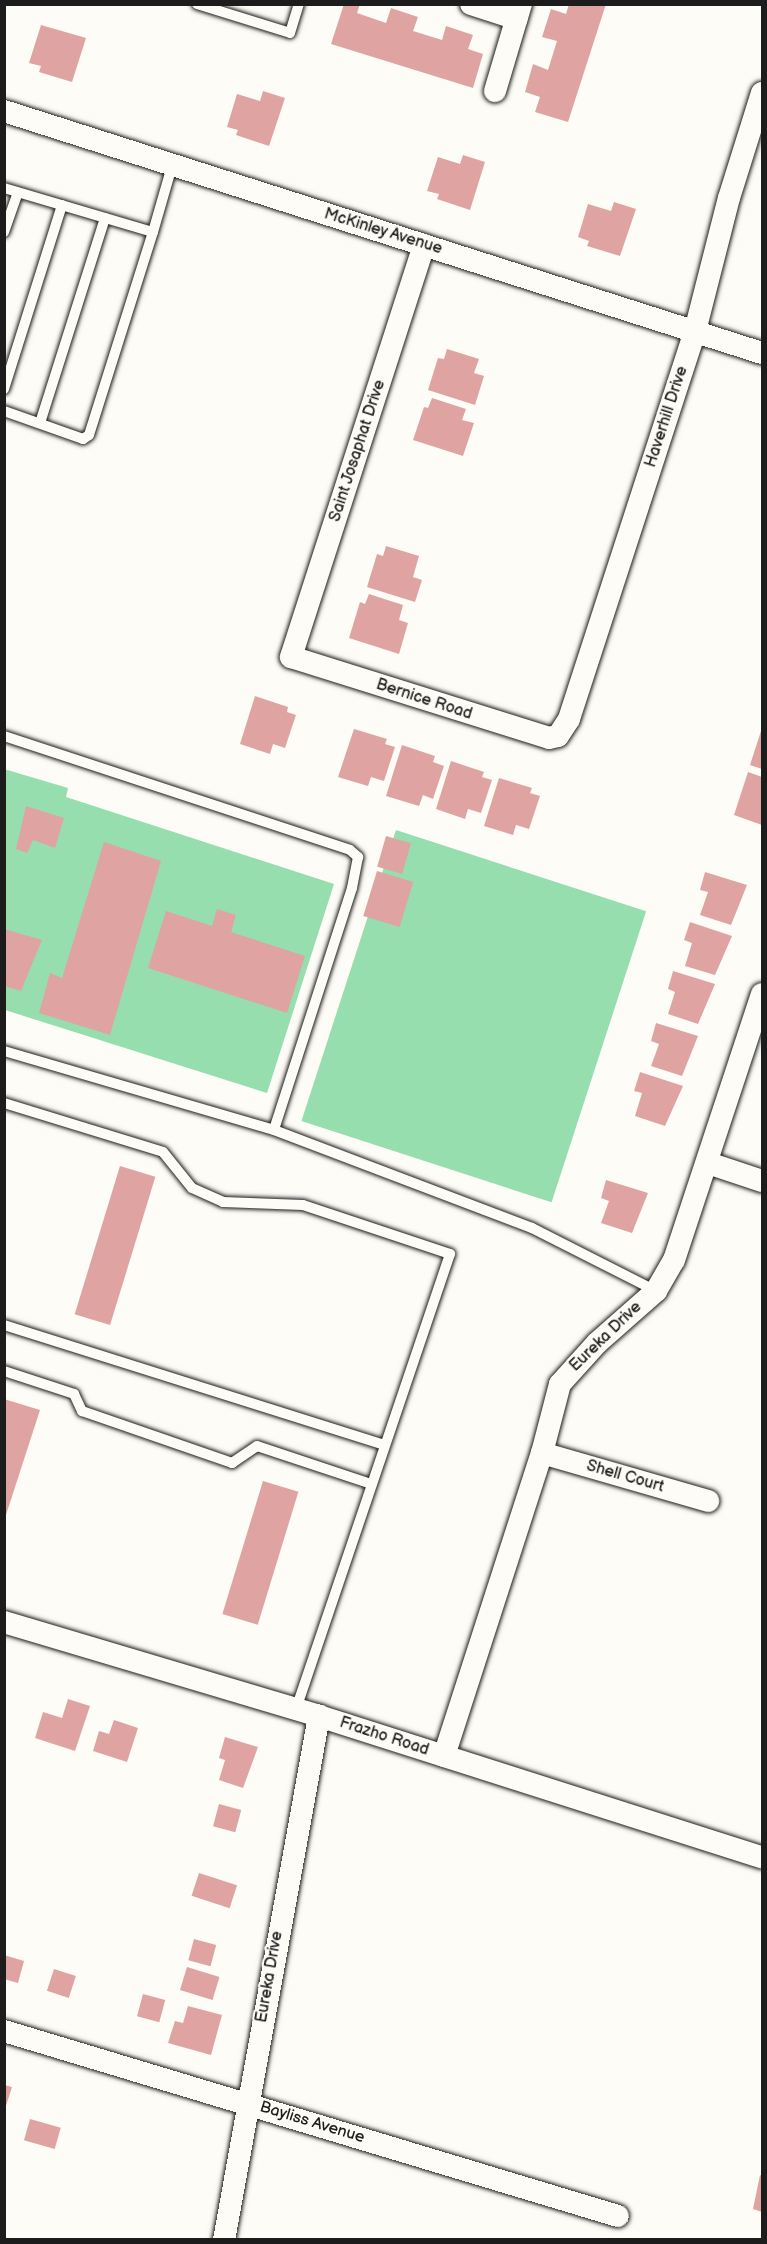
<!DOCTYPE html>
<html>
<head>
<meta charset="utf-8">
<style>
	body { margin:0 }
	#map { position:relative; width:767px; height:2244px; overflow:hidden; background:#fdfcf7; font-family:"Balsamiq Sans",sans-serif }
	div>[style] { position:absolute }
	.green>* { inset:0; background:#96dead; transform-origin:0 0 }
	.building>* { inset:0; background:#dfa4a1; transform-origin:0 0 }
	.roads { filter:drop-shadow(0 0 2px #1c1c1c) drop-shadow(0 0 2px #1c1c1c) }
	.service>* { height:10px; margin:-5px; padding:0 5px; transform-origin:5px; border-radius:5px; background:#fdfcf7 }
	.minor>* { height:22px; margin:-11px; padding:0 11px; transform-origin:11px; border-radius:11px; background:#fdfcf7 }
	span { translate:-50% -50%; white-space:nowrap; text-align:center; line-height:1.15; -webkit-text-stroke:4.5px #fdfcf7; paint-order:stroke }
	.street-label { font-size:16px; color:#1c1c1c }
	.frame { position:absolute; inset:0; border:6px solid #1c1c1c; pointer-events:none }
</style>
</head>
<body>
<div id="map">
	<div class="green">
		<div style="clip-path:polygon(4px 769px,68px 788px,66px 797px,334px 884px,267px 1093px,5px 1010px)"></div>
		<div style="left:396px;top:830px;width:263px;height:306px;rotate:18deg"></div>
	</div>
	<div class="building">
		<div style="clip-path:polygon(344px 4px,360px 4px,357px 13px,386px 23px,391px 8px,418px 17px,413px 31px,442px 40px,446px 26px,473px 35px,468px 49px,483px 54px,473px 88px,331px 44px)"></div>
		<div style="clip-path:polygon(569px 4px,606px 4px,568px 122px,535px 112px,540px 97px,525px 92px,533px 64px,548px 70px,557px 41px,542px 37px,551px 9px,566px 14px)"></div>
		<div style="clip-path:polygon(41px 25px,86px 38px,72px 82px,39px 72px,41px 66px,29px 63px)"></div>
		<div style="clip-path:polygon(263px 91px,285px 98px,269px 146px,236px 135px,238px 130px,227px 127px,237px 94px,260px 101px)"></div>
		<div style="clip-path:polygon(463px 155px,485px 162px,470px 210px,437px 199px,439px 194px,427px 191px,438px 157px,460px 164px)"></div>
		<div style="clip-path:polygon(614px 202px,636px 209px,620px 256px,587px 246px,589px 241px,578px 237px,588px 204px,611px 211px)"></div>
		<div style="clip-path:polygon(447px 349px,479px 359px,474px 373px,484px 376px,475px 405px,428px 390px,438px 358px,444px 359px)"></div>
		<div style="clip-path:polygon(432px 398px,466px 409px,462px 420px,474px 423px,463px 456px,413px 440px,424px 407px,428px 408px)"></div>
		<div style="clip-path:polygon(386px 546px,419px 556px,413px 577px,422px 580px,415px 602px,367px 587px,377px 554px,383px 556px)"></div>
		<div style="clip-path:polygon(369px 594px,403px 605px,399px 620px,408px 623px,399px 654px,349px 638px,360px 602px,365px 604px)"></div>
		<div style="clip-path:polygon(255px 696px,288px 707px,287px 712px,296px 715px,285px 748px,273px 744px,270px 754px,240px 744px)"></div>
		<div style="clip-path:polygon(762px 728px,762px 769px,750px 765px)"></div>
		<div style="clip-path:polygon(354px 729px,387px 739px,385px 744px,395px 747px,384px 781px,371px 777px,368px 786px,338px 777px)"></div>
		<div style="clip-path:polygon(402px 745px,435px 756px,433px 762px,444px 766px,433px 799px,423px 795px,419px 806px,386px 796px)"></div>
		<div style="clip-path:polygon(451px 761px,484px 772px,482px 777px,492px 780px,481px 813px,468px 809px,465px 819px,436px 809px)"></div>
		<div style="clip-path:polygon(748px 772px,762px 777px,762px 825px,734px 815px)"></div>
		<div style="clip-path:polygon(499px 778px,532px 788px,530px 793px,540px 796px,529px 829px,516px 825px,513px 835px,484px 826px)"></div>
		<div style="clip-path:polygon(26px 806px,64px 818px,55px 848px,33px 840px,27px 853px,16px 849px)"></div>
		<div style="left:386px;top:836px;width:26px;height:32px;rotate:16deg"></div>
		<div style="clip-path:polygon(104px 842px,161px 861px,110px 1035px,39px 1013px,50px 973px,62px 978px)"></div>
		<div style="left:377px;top:871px;width:38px;height:47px;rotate:17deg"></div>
		<div style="clip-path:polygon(705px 872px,747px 885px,731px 925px,700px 915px,708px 892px,700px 890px)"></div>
		<div style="clip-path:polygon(217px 909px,236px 915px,231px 932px,305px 956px,287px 1013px,148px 968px,166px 911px,212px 926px)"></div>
		<div style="clip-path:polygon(690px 922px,732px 936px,715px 975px,685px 966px,692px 943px,684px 940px)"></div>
		<div style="clip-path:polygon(4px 929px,42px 940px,21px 991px,4px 986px)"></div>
		<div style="clip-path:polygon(673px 971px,715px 984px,698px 1024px,668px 1014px,675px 992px,668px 989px)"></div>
		<div style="clip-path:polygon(656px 1023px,698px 1036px,682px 1076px,651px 1066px,659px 1044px,651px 1041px)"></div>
		<div style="clip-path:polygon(640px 1072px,683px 1086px,665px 1126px,635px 1116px,642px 1093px,634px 1091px)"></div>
		<div style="left:120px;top:1166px;width:37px;height:155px;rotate:17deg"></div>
		<div style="clip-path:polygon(606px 1180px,648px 1193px,632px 1233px,601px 1223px,609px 1201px,601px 1198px)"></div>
		<div style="clip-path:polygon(4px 1399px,40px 1410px,5px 1518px,4px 1518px)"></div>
		<div style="left:263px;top:1481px;width:37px;height:139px;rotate:17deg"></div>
		<div style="clip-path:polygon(68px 1699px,90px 1706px,75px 1751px,35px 1738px,43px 1712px,62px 1718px)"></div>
		<div style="clip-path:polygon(114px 1720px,138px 1728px,127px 1762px,93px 1751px,99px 1731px,109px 1734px)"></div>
		<div style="clip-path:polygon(225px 1737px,258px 1747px,243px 1788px,219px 1780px,225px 1760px,219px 1758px)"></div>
		<div style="left:219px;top:1804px;width:23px;height:23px;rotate:15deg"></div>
		<div style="left:199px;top:1873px;width:40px;height:24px;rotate:18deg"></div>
		<div style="left:194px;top:1939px;width:23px;height:22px;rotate:15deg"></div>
		<div style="clip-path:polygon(4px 1955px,24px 1961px,18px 1983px,4px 1979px)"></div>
		<div style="left:187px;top:1967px;width:34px;height:24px;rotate:17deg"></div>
		<div style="left:54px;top:1969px;width:23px;height:23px;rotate:18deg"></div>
		<div style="left:143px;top:1994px;width:23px;height:23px;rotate:15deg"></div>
		<div style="clip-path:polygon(188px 2006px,222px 2015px,211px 2055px,168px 2043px,175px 2021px,183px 2023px)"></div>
		<div style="clip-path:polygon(4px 2085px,12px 2087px,5px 2109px,4px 2109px)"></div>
		<div style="left:30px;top:2119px;width:32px;height:22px;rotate:16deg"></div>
		<div style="clip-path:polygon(760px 2175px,762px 2176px,762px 2212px,753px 2209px)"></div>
	</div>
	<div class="roads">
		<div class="service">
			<div style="left:197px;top:4px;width:97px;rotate:17.3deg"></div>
			<div style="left:290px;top:33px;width:30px;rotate:-73deg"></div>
			<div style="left:4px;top:188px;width:155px;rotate:16.5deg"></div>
			<div style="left:153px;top:232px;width:69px;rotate:-73.9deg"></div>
			<div style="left:4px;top:232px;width:42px;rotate:-70.7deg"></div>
			<div style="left:4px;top:389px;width:193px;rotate:-72.5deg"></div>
			<div style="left:4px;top:411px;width:84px;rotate:19.5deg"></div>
			<div style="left:83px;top:439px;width:7px;rotate:-34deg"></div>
			<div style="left:89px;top:435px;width:213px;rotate:-72.5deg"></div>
			<div style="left:40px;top:423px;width:215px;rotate:-72.4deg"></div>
			<div style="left:4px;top:736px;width:364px;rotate:18.2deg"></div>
			<div style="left:350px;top:850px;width:11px;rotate:41deg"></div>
			<div style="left:358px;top:857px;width:32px;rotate:101deg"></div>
			<div style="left:352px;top:888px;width:254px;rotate:107.9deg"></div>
			<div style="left:4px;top:1051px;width:281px;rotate:16.3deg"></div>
			<div style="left:274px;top:1130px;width:276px;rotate:20.8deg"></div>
			<div style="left:532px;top:1228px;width:139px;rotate:26.9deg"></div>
			<div style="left:4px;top:1103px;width:166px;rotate:17.1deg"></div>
			<div style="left:163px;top:1152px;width:46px;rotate:51.1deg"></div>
			<div style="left:192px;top:1188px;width:34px;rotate:24deg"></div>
			<div style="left:223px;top:1202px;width:80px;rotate:2.1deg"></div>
			<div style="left:303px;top:1205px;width:155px;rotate:18.4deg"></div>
			<div style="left:450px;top:1254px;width:480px;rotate:108.7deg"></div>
			<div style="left:4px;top:1325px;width:399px;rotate:17.5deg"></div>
			<div style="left:4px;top:1371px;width:74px;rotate:18.2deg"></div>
			<div style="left:74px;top:1394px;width:19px;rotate:65deg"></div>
			<div style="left:82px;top:1411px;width:159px;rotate:19.1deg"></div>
			<div style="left:232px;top:1463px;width:30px;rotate:-34deg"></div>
			<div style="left:257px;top:1446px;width:120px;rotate:18.4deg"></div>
		</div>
		<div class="minor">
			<div style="left:471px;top:4px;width:48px;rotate:18.1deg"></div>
			<div style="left:495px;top:91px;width:91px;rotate:-73.4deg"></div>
			<div style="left:4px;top:111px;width:796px;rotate:17.71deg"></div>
			<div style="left:424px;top:245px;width:433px;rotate:107.9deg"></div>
			<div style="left:291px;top:657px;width:270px;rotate:17.4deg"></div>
			<div style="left:549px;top:738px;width:9px;rotate:-13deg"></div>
			<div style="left:558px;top:736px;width:20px;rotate:-57deg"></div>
			<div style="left:569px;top:719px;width:408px;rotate:-72deg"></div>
			<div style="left:695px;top:331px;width:137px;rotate:-75.7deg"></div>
			<div style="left:729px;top:198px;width:110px;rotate:-72.6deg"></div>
			<div style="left:708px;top:1163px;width:57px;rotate:18.4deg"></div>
			<div style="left:542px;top:1453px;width:173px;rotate:16.1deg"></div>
			<div style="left:4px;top:1622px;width:329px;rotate:16.6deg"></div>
			<div style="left:319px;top:1716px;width:465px;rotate:17.7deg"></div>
			<div style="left:444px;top:1756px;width:318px;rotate:-72.1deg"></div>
			<div style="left:542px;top:1453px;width:71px;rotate:-75.4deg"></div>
			<div style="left:560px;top:1384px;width:55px;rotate:-47.9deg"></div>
			<div style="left:597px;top:1343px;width:79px;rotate:-41.4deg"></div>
			<div style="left:656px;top:1291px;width:36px;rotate:-60deg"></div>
			<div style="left:674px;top:1260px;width:280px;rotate:-71.7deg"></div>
			<div style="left:4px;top:2031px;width:641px;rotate:16.77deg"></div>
			<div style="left:224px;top:2240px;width:533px;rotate:-79.72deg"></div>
		</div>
	</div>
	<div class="street-label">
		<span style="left:383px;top:232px;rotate:17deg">McKinley Avenue</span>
		<span style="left:667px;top:417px;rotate:-72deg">Haverhill Drive</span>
		<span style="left:358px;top:451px;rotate:-72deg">Saint Josaphat Drive</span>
		<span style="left:424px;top:700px;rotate:18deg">Bernice Road</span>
		<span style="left:606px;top:1337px;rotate:-44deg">Eureka Drive</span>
		<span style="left:625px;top:1477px;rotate:16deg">Shell Court</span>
		<span style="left:384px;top:1737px;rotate:18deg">Frazho Road</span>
		<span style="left:270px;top:1977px;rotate:-80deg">Eureka Drive</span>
		<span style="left:312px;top:2123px;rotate:17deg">Bayliss Avenue</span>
	</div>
	<div class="frame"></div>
</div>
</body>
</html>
